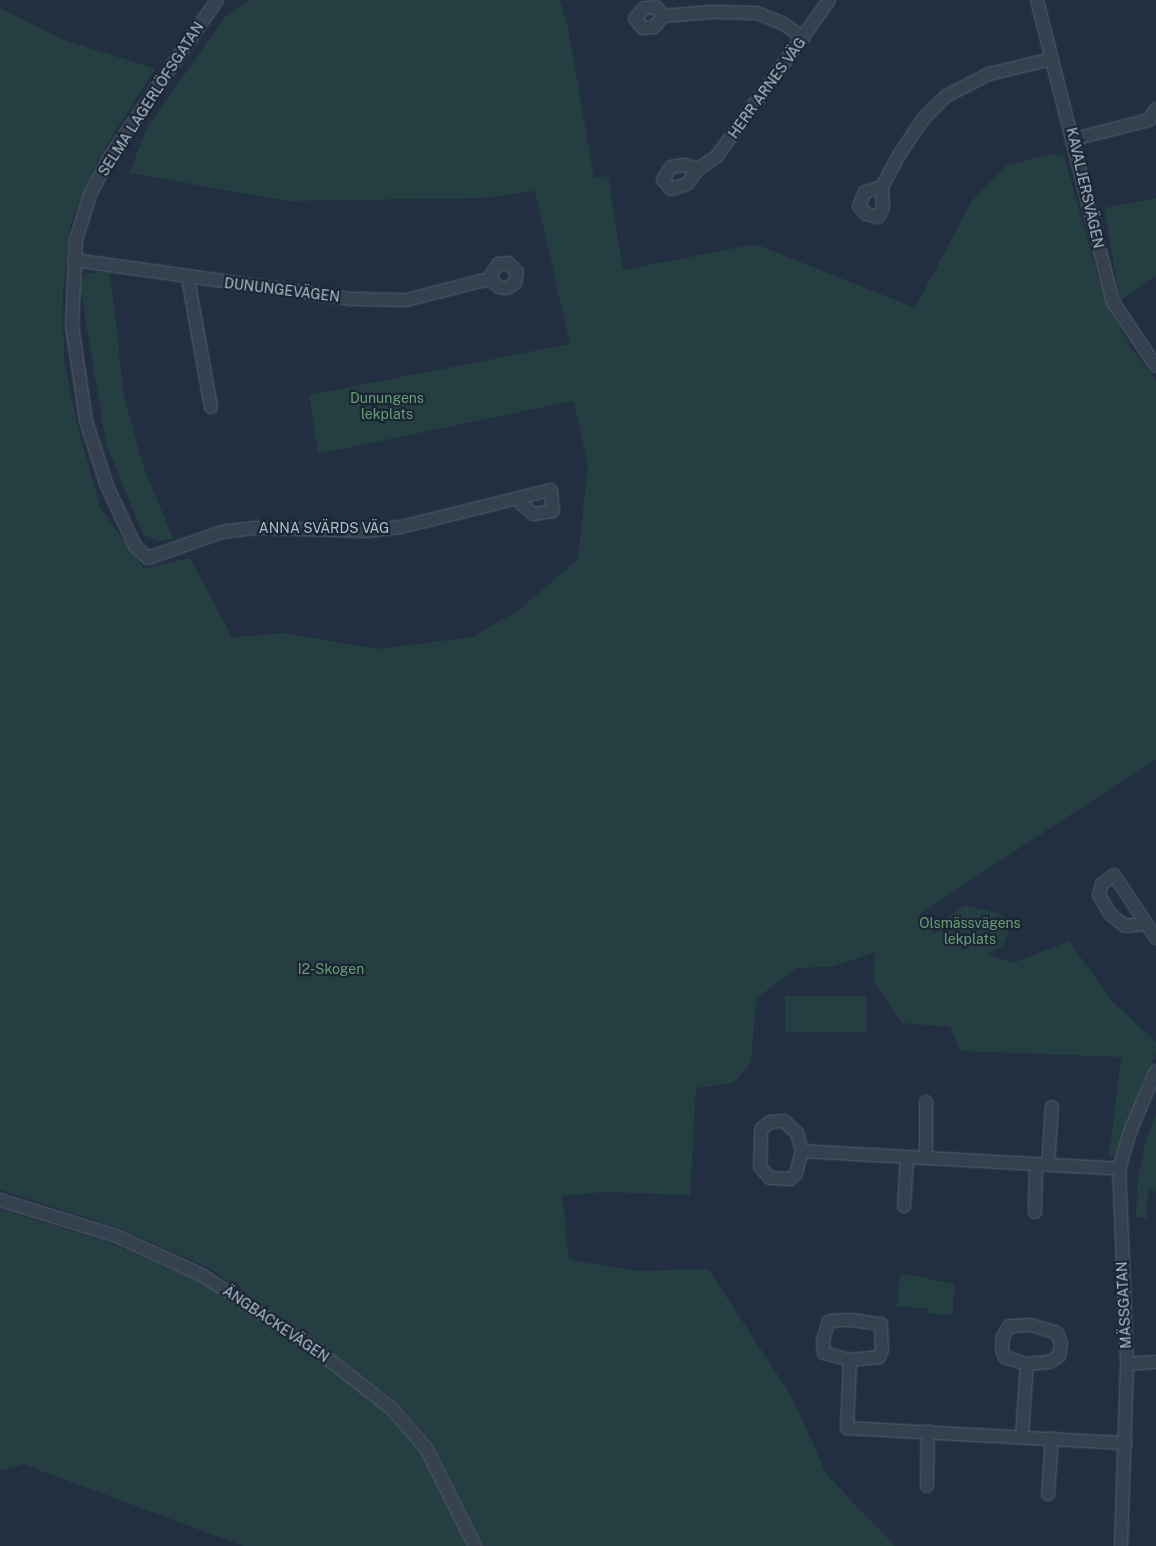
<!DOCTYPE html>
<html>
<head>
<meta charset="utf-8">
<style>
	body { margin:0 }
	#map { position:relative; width:1156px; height:1546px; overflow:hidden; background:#222f40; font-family:"Public Sans",sans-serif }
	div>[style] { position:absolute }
	.green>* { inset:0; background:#243e41; transform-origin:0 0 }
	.roads { filter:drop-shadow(0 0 1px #545f6e) drop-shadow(0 0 1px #545f6e) }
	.street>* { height:12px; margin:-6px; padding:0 6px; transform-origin:6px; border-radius:6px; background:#364150 }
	span { translate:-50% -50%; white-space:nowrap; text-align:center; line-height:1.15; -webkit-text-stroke:4.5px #1b2635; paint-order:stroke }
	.street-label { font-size:14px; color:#b2bccb }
	.park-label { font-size:14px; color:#679e73 }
</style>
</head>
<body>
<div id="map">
	<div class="green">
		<div style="clip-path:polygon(250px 0,560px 0,568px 28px,594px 178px,608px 176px,623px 270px,755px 244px,915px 308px,971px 202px,1006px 166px,1051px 154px,1064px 156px,1103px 295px,1129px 345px,1156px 380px,1156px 759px,919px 914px,934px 934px,938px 930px,936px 926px,965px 905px,1000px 914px,1011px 924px,1003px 946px,986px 954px,1013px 963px,1069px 941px,1112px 1001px,1156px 1042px,1156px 1054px,1137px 1097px,1120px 1150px,1109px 1158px,1121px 1057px,960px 1051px,950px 1027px,902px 1023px,873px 980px,875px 952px,831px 967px,796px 968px,756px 999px,751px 1063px,733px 1083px,696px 1088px,690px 1195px,604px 1192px,562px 1196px,569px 1260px,637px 1271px,708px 1269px,791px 1395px,827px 1475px,895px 1546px,483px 1546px,430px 1440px,397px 1403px,315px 1341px,207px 1267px,119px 1228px,0 1190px,0 8px,62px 39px,155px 69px,99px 157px,70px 226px,63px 293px,64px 361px,77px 424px,100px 507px,144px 569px,190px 558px,232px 637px,285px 633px,376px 649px,472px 637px,519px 610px,578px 559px,588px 463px,573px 401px,318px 454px,309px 395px,570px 344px,535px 191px,484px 198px,287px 201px,129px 173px,148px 126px,225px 17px)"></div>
		<div style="clip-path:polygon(1156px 198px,1156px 275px,1120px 301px,1104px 208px)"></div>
		<div style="clip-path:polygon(110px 272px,124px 397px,144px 468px,173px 539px,157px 541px,143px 534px,106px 444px,80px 285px,85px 273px)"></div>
		<div style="left:785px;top:996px;width:81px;height:36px"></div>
		<div style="clip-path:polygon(1156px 1114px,1156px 1192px,1148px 1188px,1147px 1218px,1136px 1217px,1137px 1183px,1146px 1140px)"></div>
		<div style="clip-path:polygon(0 1209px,106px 1242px,202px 1281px,306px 1347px,383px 1409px,422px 1454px,469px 1546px,243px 1546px,23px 1464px,0 1471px)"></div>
		<div style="clip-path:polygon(900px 1273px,954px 1284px,953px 1316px,928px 1313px,928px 1308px,897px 1307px)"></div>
	</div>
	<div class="roads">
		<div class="street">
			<div style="left:217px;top:0;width:191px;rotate:124.4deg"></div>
			<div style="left:109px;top:158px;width:42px;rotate:117.2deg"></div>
			<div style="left:90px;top:195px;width:47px;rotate:107.3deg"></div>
			<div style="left:76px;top:240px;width:85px;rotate:92.7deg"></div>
			<div style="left:72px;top:325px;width:97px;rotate:81.7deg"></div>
			<div style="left:86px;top:421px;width:68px;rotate:72.1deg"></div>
			<div style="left:107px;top:486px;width:66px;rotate:65deg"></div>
			<div style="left:135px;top:546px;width:18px;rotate:43deg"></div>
			<div style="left:148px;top:558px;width:78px;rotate:-19.4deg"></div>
			<div style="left:222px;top:532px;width:35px;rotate:-7deg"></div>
			<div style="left:257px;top:528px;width:111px;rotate:1.5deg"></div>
			<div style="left:368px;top:531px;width:33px;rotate:-7deg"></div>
			<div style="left:401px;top:527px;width:154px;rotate:-13.9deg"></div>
			<div style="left:551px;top:490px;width:21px;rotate:85deg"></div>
			<div style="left:553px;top:511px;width:20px;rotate:171deg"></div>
			<div style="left:533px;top:514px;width:15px;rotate:-138deg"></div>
			<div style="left:522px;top:504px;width:6px;rotate:-108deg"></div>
			<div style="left:1037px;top:0;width:311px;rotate:75.9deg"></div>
			<div style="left:1113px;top:302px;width:77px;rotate:56.1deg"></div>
			<div style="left:663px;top:16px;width:11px;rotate:-128deg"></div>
			<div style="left:656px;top:7px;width:12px;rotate:175deg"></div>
			<div style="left:644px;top:8px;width:14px;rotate:129deg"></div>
			<div style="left:635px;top:19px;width:12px;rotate:48deg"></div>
			<div style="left:643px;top:28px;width:11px;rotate:-5deg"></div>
			<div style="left:654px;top:27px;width:14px;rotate:-51deg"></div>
			<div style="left:663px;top:16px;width:48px;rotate:-4.8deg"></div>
			<div style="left:711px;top:12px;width:46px;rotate:1.2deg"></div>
			<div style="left:757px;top:13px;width:29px;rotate:22deg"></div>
			<div style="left:784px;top:24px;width:24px;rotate:36deg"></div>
			<div style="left:1149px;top:120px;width:13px;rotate:-58deg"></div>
			<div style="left:1074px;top:139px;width:77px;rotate:-14.2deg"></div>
			<div style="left:698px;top:169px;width:15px;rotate:-164deg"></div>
			<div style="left:684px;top:165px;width:13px;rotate:171deg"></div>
			<div style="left:671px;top:167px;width:15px;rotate:122deg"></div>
			<div style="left:663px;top:180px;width:12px;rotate:48deg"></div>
			<div style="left:671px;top:189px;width:17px;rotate:-17deg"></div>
			<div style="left:687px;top:184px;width:19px;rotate:-54deg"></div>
			<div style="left:698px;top:169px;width:23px;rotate:-34deg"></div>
			<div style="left:717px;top:156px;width:192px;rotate:-54.3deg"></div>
			<div style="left:882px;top:187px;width:18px;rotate:164deg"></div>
			<div style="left:865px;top:192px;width:15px;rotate:113deg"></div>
			<div style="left:859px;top:206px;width:11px;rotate:49deg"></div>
			<div style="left:866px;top:214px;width:12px;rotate:14deg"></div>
			<div style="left:878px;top:217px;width:10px;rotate:-61deg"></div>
			<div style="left:883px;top:208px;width:21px;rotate:-93deg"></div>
			<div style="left:882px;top:187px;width:36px;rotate:-62deg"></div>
			<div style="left:899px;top:155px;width:45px;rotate:-56deg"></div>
			<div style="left:924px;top:118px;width:31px;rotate:-45deg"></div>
			<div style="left:946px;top:96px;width:48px;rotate:-27.1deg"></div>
			<div style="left:989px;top:74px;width:65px;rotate:-13.4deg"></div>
			<div style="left:74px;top:260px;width:280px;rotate:8deg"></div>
			<div style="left:351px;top:299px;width:55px;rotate:1deg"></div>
			<div style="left:406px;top:300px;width:86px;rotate:-14.2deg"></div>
			<div style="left:489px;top:279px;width:13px;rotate:39deg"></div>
			<div style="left:499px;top:287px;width:8px;rotate:7deg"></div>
			<div style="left:507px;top:288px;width:9px;rotate:-32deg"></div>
			<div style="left:515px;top:283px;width:11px;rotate:-80deg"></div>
			<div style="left:517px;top:272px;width:13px;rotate:-135deg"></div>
			<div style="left:508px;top:263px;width:10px;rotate:174deg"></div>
			<div style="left:498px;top:264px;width:17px;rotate:121deg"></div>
			<div style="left:188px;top:278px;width:131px;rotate:79.9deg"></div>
			<div style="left:1144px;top:924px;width:19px;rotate:174deg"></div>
			<div style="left:1125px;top:926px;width:19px;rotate:-141deg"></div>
			<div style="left:1110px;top:914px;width:22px;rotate:-120deg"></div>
			<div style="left:1099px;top:895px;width:11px;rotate:-75deg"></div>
			<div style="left:1102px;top:884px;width:15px;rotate:-37deg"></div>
			<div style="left:1114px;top:875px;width:76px;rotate:56.3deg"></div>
			<div style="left:802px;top:1151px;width:24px;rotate:105deg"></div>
			<div style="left:796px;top:1174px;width:8px;rotate:140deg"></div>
			<div style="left:790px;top:1179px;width:20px;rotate:-177deg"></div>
			<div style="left:770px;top:1178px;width:15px;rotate:-132deg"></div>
			<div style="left:760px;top:1167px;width:38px;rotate:-88deg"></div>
			<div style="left:761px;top:1129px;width:11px;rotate:-38deg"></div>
			<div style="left:770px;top:1122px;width:14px;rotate:-4deg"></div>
			<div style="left:784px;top:1121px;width:18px;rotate:43deg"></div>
			<div style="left:797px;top:1133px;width:19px;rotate:74deg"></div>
			<div style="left:802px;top:1151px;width:318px;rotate:3.2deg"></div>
			<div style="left:926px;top:1157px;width:55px;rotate:-90deg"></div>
			<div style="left:1048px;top:1164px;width:57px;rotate:-86deg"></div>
			<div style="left:0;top:1200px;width:121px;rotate:17.2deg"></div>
			<div style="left:116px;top:1236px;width:94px;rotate:24.4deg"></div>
			<div style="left:202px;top:1275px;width:139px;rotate:33.2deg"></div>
			<div style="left:318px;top:1351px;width:94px;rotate:38.1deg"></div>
			<div style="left:392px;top:1409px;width:52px;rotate:48.9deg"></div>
			<div style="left:426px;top:1448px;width:110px;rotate:63.4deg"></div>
			<div style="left:904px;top:1206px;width:48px;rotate:-86.4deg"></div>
			<div style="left:1035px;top:1212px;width:47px;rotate:-88.8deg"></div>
			<div style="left:850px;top:1360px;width:27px;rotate:-165deg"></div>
			<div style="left:824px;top:1353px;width:13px;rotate:-94deg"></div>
			<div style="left:823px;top:1340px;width:20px;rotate:-72deg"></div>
			<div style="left:829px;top:1321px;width:22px;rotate:-3deg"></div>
			<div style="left:851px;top:1320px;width:30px;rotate:8deg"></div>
			<div style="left:881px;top:1324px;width:26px;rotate:88deg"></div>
			<div style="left:882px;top:1350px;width:8px;rotate:113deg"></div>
			<div style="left:879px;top:1357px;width:29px;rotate:174deg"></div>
			<div style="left:850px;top:1360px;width:68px;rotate:92.5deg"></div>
			<div style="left:847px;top:1428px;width:279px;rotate:3.1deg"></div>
			<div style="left:1127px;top:1364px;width:29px;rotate:-4deg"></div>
			<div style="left:1022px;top:1435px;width:71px;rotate:-86deg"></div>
			<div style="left:1027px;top:1364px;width:22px;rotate:-5deg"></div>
			<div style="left:1049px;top:1362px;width:12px;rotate:-31deg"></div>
			<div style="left:1059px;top:1356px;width:13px;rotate:-81deg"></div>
			<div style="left:1061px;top:1343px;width:11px;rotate:-112deg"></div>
			<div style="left:1057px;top:1333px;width:27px;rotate:-163deg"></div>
			<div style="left:1031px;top:1325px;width:22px;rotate:177deg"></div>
			<div style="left:1009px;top:1326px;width:13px;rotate:119deg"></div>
			<div style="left:1003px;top:1337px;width:13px;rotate:94deg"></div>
			<div style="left:1002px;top:1350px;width:8px;rotate:67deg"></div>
			<div style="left:1005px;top:1357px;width:23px;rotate:18deg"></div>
			<div style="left:927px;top:1486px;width:55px;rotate:-89deg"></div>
			<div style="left:1048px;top:1494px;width:56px;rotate:-85.9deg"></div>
			<div style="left:1121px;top:1546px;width:182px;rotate:-88.1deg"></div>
			<div style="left:1127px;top:1364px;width:195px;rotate:-92.3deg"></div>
			<div style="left:1119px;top:1169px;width:42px;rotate:-73.3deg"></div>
			<div style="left:1131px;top:1129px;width:63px;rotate:-66.7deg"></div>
		</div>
	</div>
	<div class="street-label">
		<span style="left:767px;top:88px;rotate:-54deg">HERR ARNES VÄG</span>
		<span style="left:151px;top:99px;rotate:-57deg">SELMA LAGERLÖFSGATAN</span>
		<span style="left:1085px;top:188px;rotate:77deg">KAVALJERSVÄGEN</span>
		<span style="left:282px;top:290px;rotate:7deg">DUNUNGEVÄGEN</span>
		<span style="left:324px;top:528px">ANNA SVÄRDS VÄG</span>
		<span style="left:1124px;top:1305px;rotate:-93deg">MÄSSGATAN</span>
		<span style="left:276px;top:1324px;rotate:34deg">ÄNGBACKEVÄGEN</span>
	</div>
	<div class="park-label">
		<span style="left:387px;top:406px">Dunungens<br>lekplats</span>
		<span style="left:970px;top:931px">Olsmässvägens<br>lekplats</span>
		<span style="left:331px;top:969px">I2-Skogen</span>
	</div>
</div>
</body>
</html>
